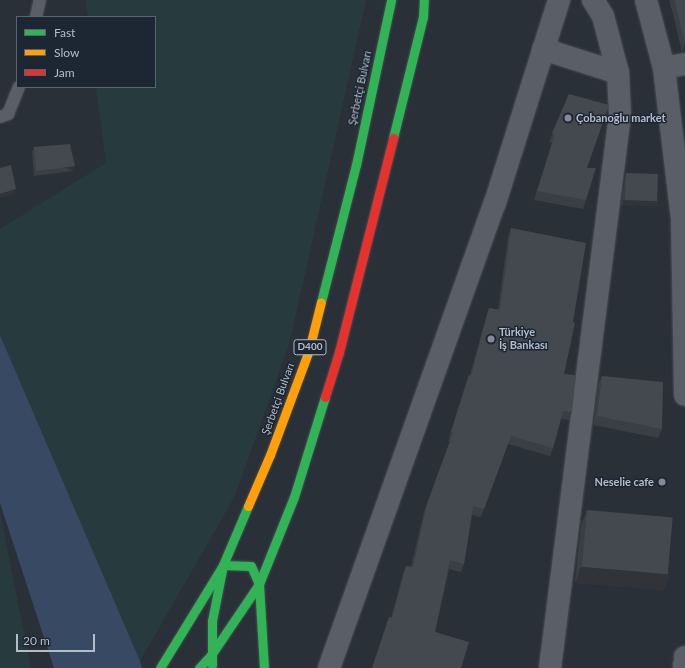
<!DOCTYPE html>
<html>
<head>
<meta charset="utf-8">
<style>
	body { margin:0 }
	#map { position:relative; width:685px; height:668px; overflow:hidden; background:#2a3038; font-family:Lato,sans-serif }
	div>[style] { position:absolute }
	.green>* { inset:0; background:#273a3e }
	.water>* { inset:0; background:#384963 }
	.roads { filter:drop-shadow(0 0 1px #484c53) drop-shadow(0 0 1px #484c53) }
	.lane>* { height:12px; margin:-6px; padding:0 6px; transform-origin:6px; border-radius:6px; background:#5a5e66 }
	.street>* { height:22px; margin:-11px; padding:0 11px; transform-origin:11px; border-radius:11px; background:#5a5e66 }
	.fast>* { height:9px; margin:-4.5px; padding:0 4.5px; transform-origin:4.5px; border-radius:4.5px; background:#30b455 }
	.slow>* { height:9px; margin:-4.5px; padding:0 4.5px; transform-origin:4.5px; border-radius:4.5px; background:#ff9f0a }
	.jam>* { height:9px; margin:-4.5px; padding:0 4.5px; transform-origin:4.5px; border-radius:4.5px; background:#e5322d }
	.wall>* { inset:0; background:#3a3f45 }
	.shaded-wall>* { inset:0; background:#303338; transform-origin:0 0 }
	.building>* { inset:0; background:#444950; transform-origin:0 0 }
	.dots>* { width:11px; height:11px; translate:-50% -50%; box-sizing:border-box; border:2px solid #1d2633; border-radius:50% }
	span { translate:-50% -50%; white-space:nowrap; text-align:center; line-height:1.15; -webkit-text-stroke:3px #1d2633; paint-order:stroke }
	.shield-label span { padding:1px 3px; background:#1d2633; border:1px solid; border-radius:3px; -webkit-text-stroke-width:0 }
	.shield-label { font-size:10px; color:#b4bcc9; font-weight:700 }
	.street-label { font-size:11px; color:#b4bcc9 }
	.poi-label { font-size:11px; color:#b4bcc9; font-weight:700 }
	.left { translate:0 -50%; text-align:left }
	.right { translate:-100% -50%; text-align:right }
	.legend { position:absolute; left:16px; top:16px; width:140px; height:72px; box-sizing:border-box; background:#1d2633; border:1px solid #59626f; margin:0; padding:5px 7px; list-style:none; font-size:12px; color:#b4bcc9 }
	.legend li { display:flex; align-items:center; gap:8px; height:20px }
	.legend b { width:20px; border:1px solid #59626f }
	.scale { position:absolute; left:16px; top:634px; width:79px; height:18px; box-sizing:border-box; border:2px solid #b4bcc9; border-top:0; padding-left:5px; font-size:12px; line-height:14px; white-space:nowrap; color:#b4bcc9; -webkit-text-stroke:3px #1d2633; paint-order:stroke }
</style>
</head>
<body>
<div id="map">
	<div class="green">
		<div style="clip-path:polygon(85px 0,366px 0,290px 341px,235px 496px,140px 661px,0 335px,0 229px,106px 163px,96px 87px,155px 87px,155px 17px,88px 17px)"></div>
		<div style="clip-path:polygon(0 512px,31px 668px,0 668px)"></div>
	</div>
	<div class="water">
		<div style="clip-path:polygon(0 335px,140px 661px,142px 668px,54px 668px,0 503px)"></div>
	</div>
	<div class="roads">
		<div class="lane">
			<div style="left:36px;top:17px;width:17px;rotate:-77deg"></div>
			<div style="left:0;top:117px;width:9px;rotate:-21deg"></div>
			<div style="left:8px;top:114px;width:29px;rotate:-68deg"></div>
		</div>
		<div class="street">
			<div style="left:646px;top:0;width:70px;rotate:75.2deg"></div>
			<div style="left:664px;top:68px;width:153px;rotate:83.2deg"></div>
			<div style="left:682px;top:220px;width:175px;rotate:89deg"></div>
			<div style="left:543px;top:49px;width:79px;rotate:17.7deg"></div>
			<div style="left:664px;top:68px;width:21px;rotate:-11deg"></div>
			<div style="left:329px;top:668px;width:494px;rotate:-70.4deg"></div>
			<div style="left:495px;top:203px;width:213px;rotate:-72.5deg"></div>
			<div style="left:550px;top:668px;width:557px;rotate:-82.79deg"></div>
			<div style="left:620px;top:115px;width:42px;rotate:-92.7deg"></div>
			<div style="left:618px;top:73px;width:59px;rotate:-104.7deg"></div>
			<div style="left:603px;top:16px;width:19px;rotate:-122deg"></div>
			<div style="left:684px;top:668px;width:11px;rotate:-85deg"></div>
		</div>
		<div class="fast">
			<div style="left:393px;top:138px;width:125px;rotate:-76.1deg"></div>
			<div style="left:423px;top:17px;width:17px;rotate:-87deg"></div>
			<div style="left:321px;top:302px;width:141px;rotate:-75.7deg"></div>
			<div style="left:356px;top:165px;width:169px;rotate:-78deg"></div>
			<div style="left:212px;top:665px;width:44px;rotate:-90deg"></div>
			<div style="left:212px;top:621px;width:57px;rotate:-78.9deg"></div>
			<div style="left:223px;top:565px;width:28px;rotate:2deg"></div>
			<div style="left:251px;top:566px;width:20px;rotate:66deg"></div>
			<div style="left:259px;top:584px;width:84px;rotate:86.6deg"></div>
			<div style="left:160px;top:668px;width:121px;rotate:-58.5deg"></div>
			<div style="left:223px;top:565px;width:64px;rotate:-67deg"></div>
			<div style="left:199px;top:668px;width:18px;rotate:-47deg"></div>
			<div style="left:211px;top:655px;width:86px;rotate:-55.9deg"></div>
			<div style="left:259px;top:584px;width:94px;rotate:-68.1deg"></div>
			<div style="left:294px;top:497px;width:105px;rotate:-72.8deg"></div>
		</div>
		<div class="slow">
			<div style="left:248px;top:506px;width:56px;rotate:-66.7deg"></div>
			<div style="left:270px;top:455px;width:112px;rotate:-69.6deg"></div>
			<div style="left:309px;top:350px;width:49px;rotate:-76deg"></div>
		</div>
		<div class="jam">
			<div style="left:325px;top:397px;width:47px;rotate:-72.7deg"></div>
			<div style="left:339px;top:352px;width:221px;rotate:-75.8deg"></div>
		</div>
	</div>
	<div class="wall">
		<div style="clip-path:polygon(669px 0,685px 0,685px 52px,682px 52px,673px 14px)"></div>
		<div style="clip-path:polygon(569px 94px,587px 168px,586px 200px,583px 209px,534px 200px,552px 143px,549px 142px)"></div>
		<div style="clip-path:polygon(34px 147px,73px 171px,34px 176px,32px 152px)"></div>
		<div style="clip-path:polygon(626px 173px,658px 201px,656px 206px,621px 205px,625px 178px)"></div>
		<div style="clip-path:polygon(511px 228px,564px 374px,572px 412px,569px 420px,561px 419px,553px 448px,550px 456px,508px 444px,481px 517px,472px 515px,464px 564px,461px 572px,449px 569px,435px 632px,461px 668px,372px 668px,389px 617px,391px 618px,403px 574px,406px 566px,411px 567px,424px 512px,450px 441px,448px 441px,466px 383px,469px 375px,470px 375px,486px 317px,489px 308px,498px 310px,508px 237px)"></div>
		<div style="clip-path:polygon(602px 376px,662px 429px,658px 438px,593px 425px,598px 385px)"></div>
		<div style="clip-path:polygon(587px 510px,670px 573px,664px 590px,575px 583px,581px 526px)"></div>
	</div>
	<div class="shaded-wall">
		<div style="clip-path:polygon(685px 44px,685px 52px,682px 52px)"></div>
		<div style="left:75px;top:166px;width:5px;height:39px;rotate:112deg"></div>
		<div style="clip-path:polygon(16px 189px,14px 194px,0 198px,0 194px)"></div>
		<div style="left:623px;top:200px;width:35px;height:5px;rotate:2deg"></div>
		<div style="clip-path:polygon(581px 567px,670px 573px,664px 590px,575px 583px)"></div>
	</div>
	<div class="building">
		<div style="clip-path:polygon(675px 0,685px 0,685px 44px,676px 6px)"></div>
		<div style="clip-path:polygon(569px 94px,609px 105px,587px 168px,596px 168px,586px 200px,537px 191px,555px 134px,552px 133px)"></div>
		<div style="clip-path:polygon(70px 144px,75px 166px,36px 171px,34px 147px)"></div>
		<div style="clip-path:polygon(11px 165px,16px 189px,0 194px,0 168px)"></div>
		<div style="left:626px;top:173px;width:32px;height:27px;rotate:2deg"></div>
		<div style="clip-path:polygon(511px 228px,586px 243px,573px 322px,575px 323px,564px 374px,576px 375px,572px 412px,563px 411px,553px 448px,511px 436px,484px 509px,473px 506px,464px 564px,450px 560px,435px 632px,469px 642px,461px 668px,372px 668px,389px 617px,392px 618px,406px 566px,413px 567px,427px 504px,453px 433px,451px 432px,469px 375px,471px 376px,489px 308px,500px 310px)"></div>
		<div style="clip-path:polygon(602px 376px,663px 382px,662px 429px,597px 416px)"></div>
		<div style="left:587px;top:510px;width:86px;height:57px;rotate:5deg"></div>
	</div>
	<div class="dots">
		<div style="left:568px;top:118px;background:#848b96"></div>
		<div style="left:491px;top:339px;background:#848b96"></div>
		<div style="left:662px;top:482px;background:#848b96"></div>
	</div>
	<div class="shield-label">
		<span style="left:310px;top:347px">D400</span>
	</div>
	<div class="street-label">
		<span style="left:360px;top:88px;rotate:-78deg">Şerbetçi Bulvarı</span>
		<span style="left:278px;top:399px;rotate:-70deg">Şerbetçi Bulvarı</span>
	</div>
	<div class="poi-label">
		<span class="left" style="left:576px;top:118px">Çobanoğlu market</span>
		<span class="left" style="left:499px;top:339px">Türkiye<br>İş Bankası</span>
		<span class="right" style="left:654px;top:482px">Neselie cafe</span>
	</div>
	<ul class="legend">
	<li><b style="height:5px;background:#30b455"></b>Fast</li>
	<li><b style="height:5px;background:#ff9f0a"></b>Slow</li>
	<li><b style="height:5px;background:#e5322d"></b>Jam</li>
	</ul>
	<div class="scale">20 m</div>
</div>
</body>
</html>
